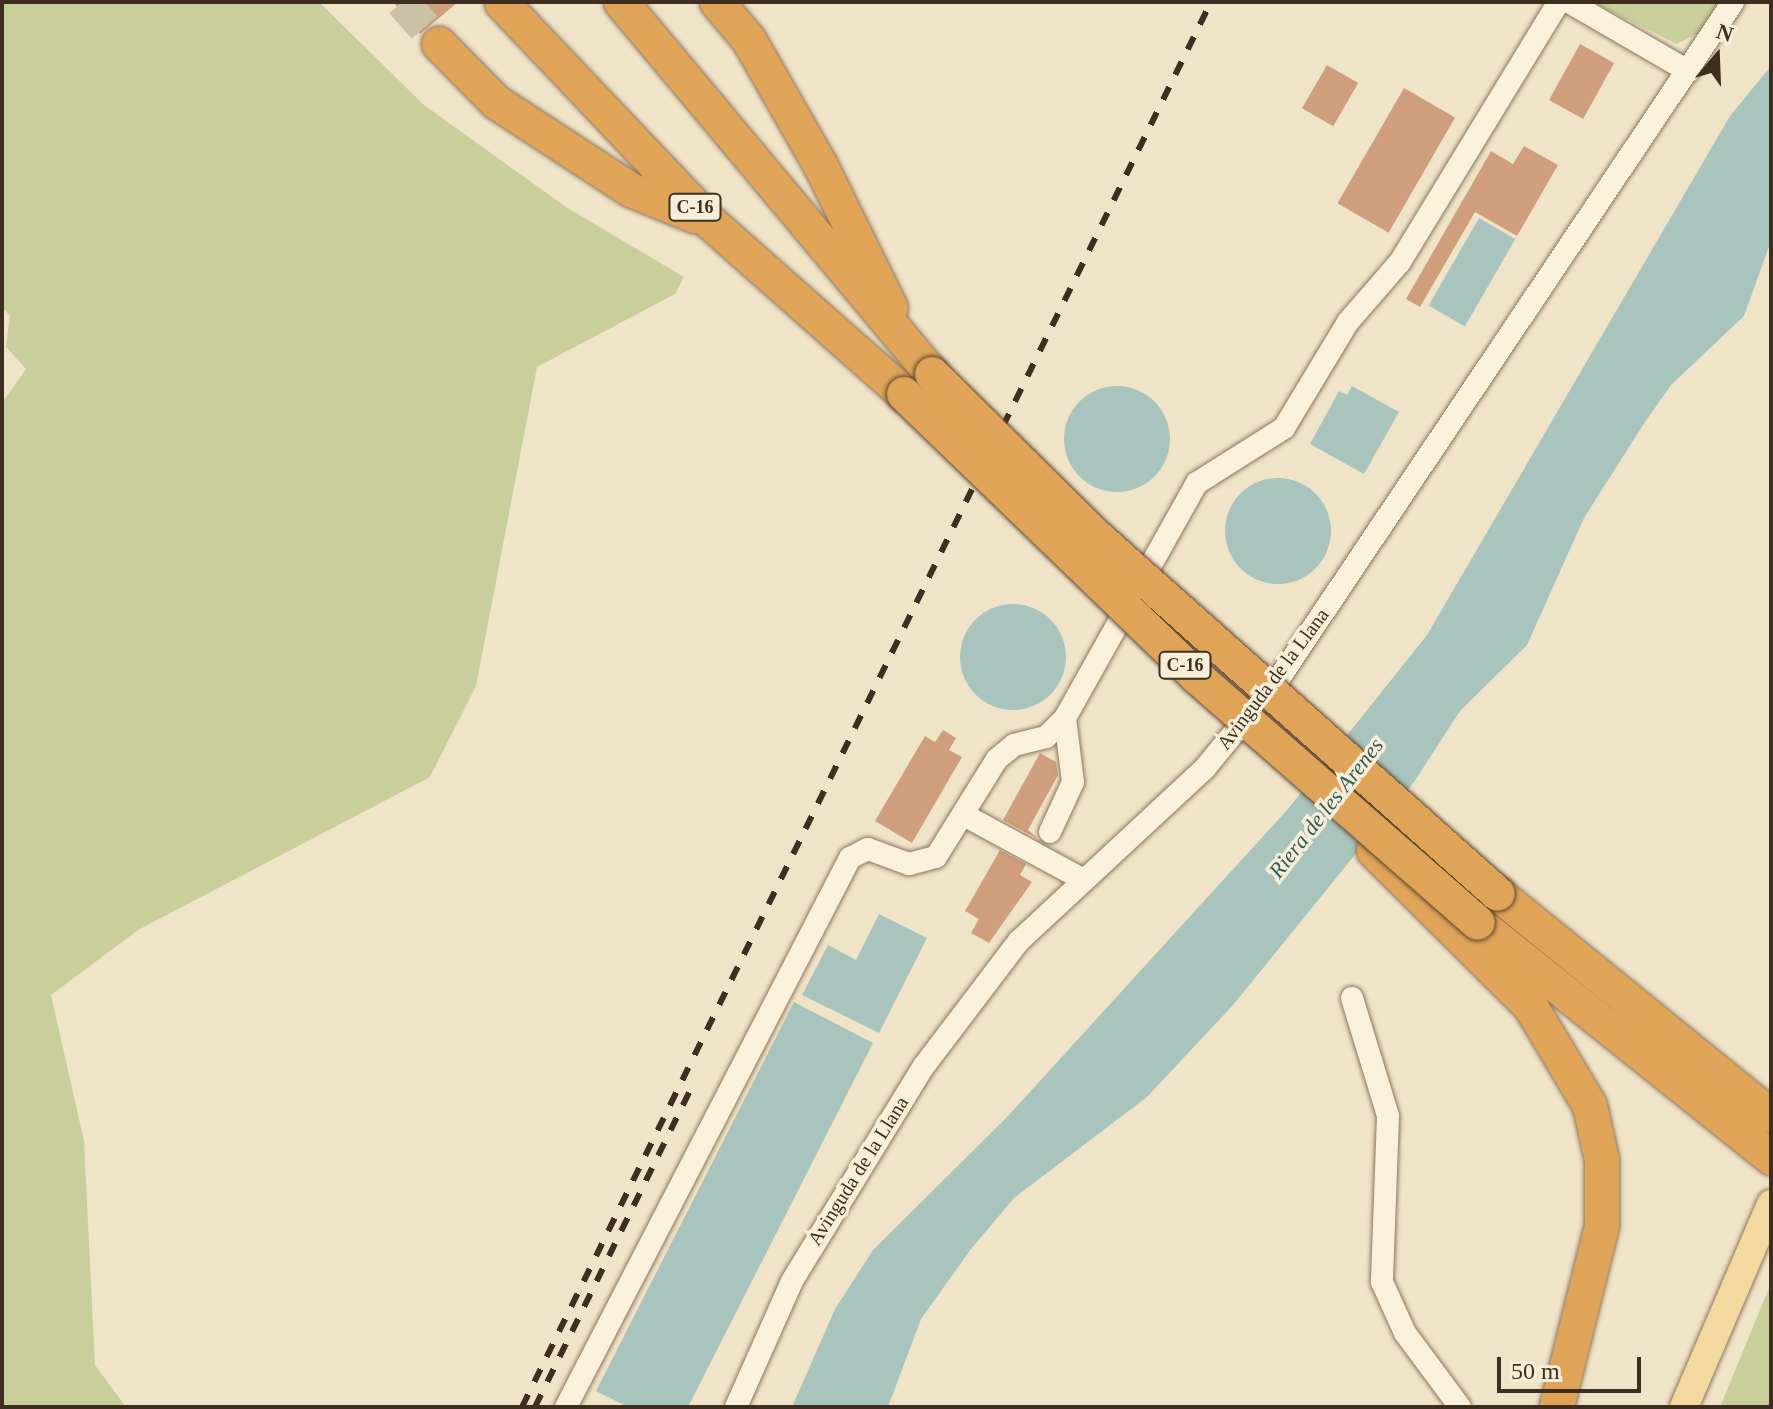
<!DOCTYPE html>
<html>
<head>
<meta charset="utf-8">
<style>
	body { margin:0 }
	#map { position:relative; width:1773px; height:1409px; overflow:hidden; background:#f0e4c8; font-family:"Times New Roman",serif }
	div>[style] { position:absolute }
	.green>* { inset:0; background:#c9cf9b }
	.water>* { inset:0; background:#a9c4bc; transform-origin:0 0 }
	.round { border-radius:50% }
	.building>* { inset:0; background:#cf9f7d; transform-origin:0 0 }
	.highway-tunnel>* { height:34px; margin-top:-17px; transform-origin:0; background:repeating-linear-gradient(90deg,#ccc0a6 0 34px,transparent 0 51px) }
	.roads { filter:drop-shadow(0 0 2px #8d765c) drop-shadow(0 0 2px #8d765c) }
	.minor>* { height:22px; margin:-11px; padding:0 11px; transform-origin:11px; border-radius:11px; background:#faf1dc }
	.major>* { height:28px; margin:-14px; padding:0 14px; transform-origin:14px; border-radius:14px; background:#f3d9a0 }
	.highway>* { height:34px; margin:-17px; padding:0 17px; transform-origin:17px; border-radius:17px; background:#e0a458 }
	.rail>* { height:6px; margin-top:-3px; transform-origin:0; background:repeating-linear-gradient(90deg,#3d2e20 0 14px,transparent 0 28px) }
	.bridges { filter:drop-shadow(0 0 2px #5b4430) drop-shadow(0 0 2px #5b4430) }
	.highway-bridge>* { height:34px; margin:-17px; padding:0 17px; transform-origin:17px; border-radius:17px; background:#e0a458 }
	span { translate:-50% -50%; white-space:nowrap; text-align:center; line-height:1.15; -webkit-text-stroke:7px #f7eed8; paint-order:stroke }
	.shield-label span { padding:2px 6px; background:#f7eed8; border:2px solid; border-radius:6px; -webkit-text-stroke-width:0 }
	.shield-label { font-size:18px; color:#3d2e20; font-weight:700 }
	.street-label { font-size:20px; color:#3d2e20 }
	.water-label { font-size:22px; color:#2f5d5a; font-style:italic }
	.frame { position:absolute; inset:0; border:4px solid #3d2e20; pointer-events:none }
	.north { position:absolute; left:1677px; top:16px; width:80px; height:80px; -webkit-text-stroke:6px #f7eed8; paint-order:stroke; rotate:19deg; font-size:22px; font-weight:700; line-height:32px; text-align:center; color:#3d2e20 }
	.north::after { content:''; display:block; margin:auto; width:28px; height:36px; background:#3d2e20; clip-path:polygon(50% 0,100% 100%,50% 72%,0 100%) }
	.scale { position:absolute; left:1497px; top:1357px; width:144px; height:36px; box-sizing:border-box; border:4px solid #3d2e20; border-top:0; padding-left:10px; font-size:24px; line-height:28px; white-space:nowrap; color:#3d2e20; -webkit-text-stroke:6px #f7eed8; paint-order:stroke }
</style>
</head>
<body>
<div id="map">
	<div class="green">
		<div style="clip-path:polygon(2px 2px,319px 2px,424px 105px,566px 207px,684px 277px,675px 294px,537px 367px,476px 686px,430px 777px,138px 930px,51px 995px,84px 1141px,95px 1365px,126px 1407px,2px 1407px,2px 403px,26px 369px,6px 347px,10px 316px,2px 307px)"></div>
		<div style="clip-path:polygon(1592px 2px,1721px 2px,1700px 32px,1677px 44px)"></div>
		<div style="clip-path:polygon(1771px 1283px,1771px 1407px,1720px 1407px)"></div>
	</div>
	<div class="water">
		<div style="clip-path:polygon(1771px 66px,1771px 241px,1744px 316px,1671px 385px,1645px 422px,1584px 518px,1527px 645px,1460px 711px,1414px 782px,1233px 1005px,1147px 1097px,1014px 1198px,971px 1249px,921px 1319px,888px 1407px,792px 1407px,835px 1309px,873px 1250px,1007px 1117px,1288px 809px,1427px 635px,1730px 116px)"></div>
		<div style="left:1479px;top:218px;width:42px;height:101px;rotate:30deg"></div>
		<div style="clip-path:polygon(1352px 386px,1399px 412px,1364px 474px,1310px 444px,1339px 391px,1347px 395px)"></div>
		<div class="round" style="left:1064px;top:386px;width:106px;height:106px"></div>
		<div class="round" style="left:1225px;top:478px;width:106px;height:106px"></div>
		<div class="round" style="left:960px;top:604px;width:106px;height:106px"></div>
		<div style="clip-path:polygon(879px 914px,927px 938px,879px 1033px,802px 995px,828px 945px,856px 960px)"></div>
		<div style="clip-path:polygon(794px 1002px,873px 1043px,688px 1407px,628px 1407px,596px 1391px)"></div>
	</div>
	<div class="building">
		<div style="clip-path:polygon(393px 2px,458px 2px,420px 34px)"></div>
		<div style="left:1580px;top:44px;width:39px;height:64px;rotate:29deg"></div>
		<div style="left:1327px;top:65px;width:36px;height:50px;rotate:30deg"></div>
		<div style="left:1404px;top:88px;width:59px;height:133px;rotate:30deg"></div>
		<div style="clip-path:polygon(1524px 146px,1558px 165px,1517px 236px,1475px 212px,1420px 307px,1406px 299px,1491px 151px,1513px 164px)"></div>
		<div style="clip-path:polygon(943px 730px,956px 738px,949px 750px,962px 757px,912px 843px,875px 821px,925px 736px,935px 742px)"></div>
		<div style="clip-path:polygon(1040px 753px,1056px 762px,1058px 775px,1028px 830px,1038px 839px,1003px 820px)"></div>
		<div style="clip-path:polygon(1000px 850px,1026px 864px,1020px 875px,1032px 882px,989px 943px,971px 933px,979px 919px,965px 911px)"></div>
	</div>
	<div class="highway-tunnel">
		<div style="left:402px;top:2px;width:56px;rotate:48.6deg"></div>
	</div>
	<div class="roads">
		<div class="minor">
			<div style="left:1569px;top:2px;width:138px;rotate:30.1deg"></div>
			<div style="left:964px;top:815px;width:134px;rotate:28.5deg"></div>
			<div style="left:1050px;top:832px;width:55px;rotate:-65.3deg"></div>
			<div style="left:1073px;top:782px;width:64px;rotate:-97.1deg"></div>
			<div style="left:1352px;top:998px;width:123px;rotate:73deg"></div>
			<div style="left:1388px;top:1116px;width:166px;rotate:92.1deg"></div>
			<div style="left:1382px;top:1282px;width:56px;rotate:65.7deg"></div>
			<div style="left:1405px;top:1333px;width:92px;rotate:53.4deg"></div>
			<div style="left:566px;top:1407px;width:618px;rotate:-62.65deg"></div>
			<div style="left:850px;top:858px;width:20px;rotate:-27deg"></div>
			<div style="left:868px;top:849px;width:44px;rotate:20.1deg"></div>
			<div style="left:909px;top:864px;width:28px;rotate:-15deg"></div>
			<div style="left:936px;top:857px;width:115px;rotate:-58.1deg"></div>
			<div style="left:997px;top:759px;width:22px;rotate:-39deg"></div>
			<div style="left:1014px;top:745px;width:33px;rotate:-14deg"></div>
			<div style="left:1046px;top:737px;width:27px;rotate:-45deg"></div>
			<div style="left:1065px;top:718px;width:270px;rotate:-60.7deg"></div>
			<div style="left:1197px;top:483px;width:103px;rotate:-32.3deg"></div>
			<div style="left:1284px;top:428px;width:124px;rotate:-58.9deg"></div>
			<div style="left:1348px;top:322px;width:79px;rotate:-49.1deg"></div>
			<div style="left:1400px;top:262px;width:305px;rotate:-58.6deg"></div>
			<div style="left:736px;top:1407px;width:138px;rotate:-66deg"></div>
			<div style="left:792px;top:1281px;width:252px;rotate:-58.5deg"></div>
			<div style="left:924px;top:1066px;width:157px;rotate:-52.8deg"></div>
			<div style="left:1019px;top:941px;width:254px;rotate:-42.9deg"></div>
			<div style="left:1205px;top:768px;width:118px;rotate:-50.5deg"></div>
			<div style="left:1280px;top:677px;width:813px;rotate:-56.13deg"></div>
		</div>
		<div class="major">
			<div style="left:1684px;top:1407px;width:221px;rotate:-66.8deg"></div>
		</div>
		<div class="highway">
			<div style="left:621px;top:2px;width:485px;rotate:50.1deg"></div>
			<div style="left:717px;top:2px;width:50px;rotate:49.9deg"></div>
			<div style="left:749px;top:40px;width:145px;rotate:60.3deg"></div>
			<div style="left:821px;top:166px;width:158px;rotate:63.8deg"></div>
			<div style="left:502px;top:3px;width:303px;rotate:46.5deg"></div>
			<div style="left:711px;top:223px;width:258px;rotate:41.5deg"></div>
			<div style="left:439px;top:44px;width:81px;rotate:45.5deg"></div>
			<div style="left:496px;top:102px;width:161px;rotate:33.1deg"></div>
			<div style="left:631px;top:190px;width:69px;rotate:22.1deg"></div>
			<div style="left:1374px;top:851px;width:221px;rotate:44.8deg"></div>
			<div style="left:1531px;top:1007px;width:115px;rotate:59.2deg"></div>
			<div style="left:1590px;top:1106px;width:55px;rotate:77.5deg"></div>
			<div style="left:1602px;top:1160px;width:66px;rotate:90deg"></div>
			<div style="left:1602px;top:1226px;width:187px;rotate:104deg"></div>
			<div style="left:1498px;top:894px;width:352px;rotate:39.1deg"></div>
			<div style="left:1478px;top:923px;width:376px;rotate:38.7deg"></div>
		</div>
	</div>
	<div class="rail">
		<div style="left:522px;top:1407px;width:1565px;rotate:-63.88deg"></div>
		<div style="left:535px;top:1407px;width:356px;rotate:-63.9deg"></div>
	</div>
	<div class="bridges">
		<div class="highway-bridge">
			<div style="left:932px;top:374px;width:233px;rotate:44.7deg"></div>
			<div style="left:1098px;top:538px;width:535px;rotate:41.67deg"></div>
			<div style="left:904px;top:394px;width:407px;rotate:44deg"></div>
			<div style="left:1197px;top:677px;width:373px;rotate:41.2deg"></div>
		</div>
	</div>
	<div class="shield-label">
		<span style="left:695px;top:207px">C-16</span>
		<span style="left:1185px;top:665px">C-16</span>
	</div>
	<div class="street-label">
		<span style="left:1273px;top:679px;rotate:-53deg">Avinguda de la Llana</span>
		<span style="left:858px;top:1171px;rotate:-58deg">Avinguda de la Llana</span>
	</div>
	<div class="water-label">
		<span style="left:1326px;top:808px;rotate:-52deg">Riera de les Arenes</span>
	</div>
	<div class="frame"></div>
	<div class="north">N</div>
	<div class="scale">50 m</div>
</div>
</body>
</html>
